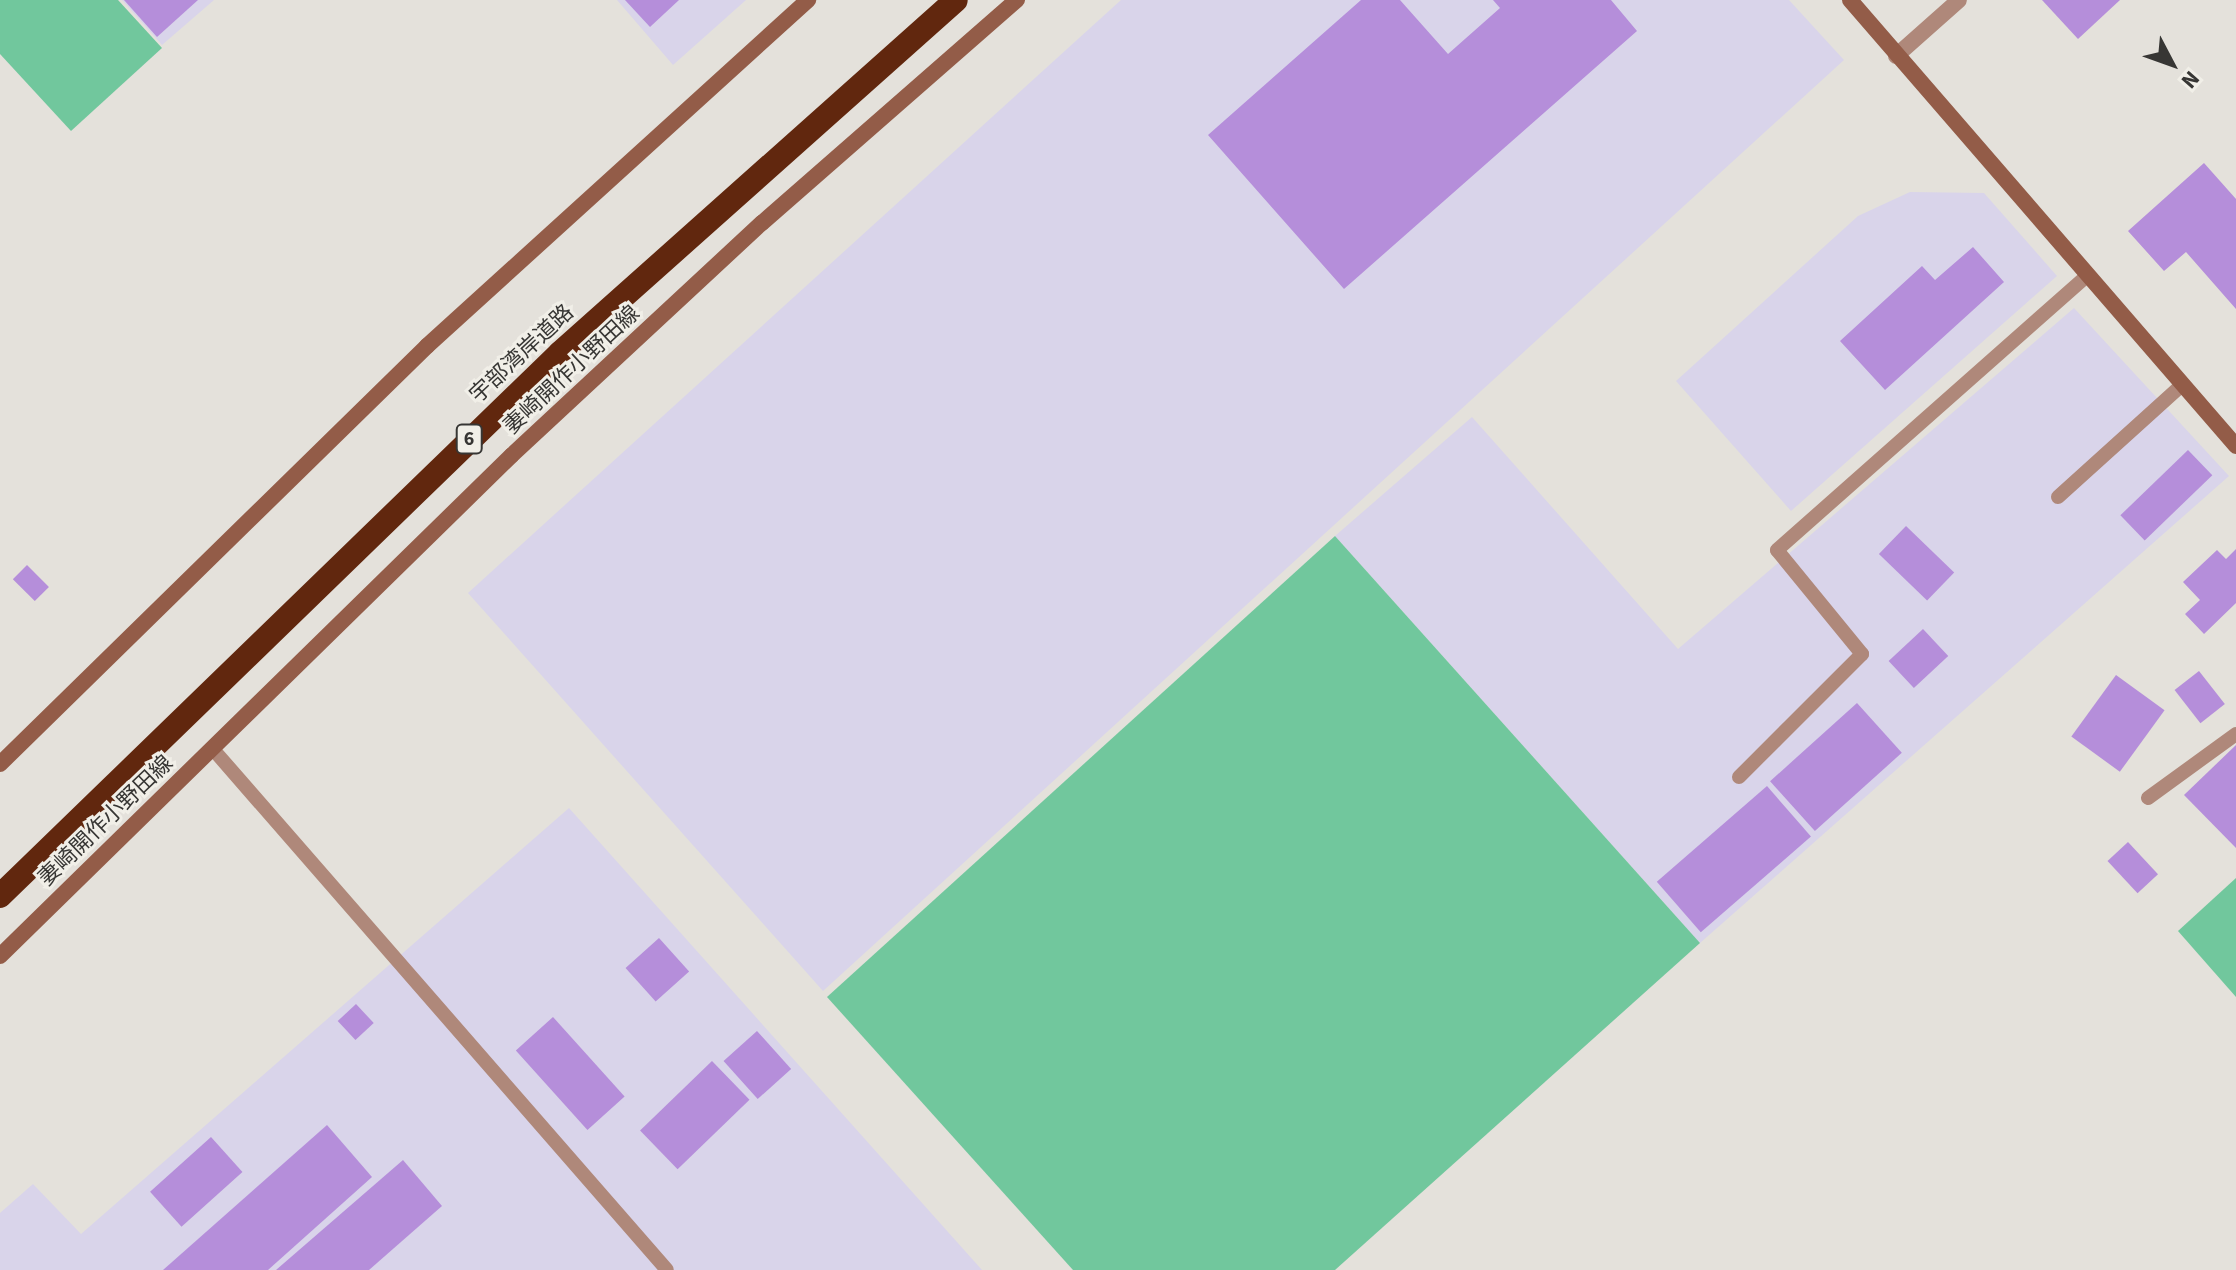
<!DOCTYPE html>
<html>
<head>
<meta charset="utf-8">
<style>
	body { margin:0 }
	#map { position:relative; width:2236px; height:1270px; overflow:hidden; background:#e4e1db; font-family:"Source Sans 3","Noto Sans JP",sans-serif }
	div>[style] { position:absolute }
	.industrial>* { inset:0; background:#d9d4ea }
	.green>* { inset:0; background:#71c79d }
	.building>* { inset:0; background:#b58eda; transform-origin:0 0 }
	.lane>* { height:14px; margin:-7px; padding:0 7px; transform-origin:7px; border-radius:7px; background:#af887a }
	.street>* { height:16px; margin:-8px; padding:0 8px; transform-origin:8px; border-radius:8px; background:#af887a }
	.secondary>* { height:16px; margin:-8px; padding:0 8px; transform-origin:8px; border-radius:8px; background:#935c48 }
	.highway>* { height:24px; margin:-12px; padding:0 12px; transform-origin:12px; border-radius:12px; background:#61270e }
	span { translate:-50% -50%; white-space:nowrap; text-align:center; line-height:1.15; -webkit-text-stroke:6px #f1efe8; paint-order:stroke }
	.shield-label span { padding:2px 6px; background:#f1efe8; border:2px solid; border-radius:6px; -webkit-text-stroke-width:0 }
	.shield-label { font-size:20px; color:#373634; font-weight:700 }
	.street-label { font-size:22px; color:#373634 }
	.north { position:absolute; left:2132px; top:24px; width:80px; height:80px; -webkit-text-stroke:6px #f1efe8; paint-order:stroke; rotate:131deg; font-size:22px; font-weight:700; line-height:32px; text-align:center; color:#373634 }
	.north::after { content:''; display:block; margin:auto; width:28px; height:36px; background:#373634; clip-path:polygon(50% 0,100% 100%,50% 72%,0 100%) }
</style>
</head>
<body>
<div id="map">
	<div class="industrial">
		<div style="clip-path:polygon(122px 0,214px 0,162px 45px)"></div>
		<div style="clip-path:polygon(617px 0,746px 0,673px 65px)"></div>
		<div style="clip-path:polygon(1121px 0,1789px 0,1844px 60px,823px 991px,468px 593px)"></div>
		<div style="clip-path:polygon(1910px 192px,1984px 193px,2057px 276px,1791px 511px,1676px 381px,1858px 216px)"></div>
		<div style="clip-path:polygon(2074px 308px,2229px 476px,1700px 943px,1335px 536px,1472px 417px,1678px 649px)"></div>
		<div style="clip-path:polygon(569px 808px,982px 1270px,0 1270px,0 1213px,33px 1184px,81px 1234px)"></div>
	</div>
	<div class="green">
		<div style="clip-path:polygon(0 0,118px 0,162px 48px,71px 131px,0 54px)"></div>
		<div style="clip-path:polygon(1335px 536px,1700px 943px,1335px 1270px,1073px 1270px,827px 997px)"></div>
		<div style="clip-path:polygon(2236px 878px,2236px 997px,2178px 931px)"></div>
	</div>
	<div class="building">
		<div style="clip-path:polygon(124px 0,198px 0,157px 37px)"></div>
		<div style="clip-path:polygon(625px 0,679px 0,650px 27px)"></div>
		<div style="clip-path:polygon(1361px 0,1400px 0,1448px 54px,1500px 8px,1493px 0,1611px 0,1637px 31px,1344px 289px,1208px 135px)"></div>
		<div style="clip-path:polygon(2042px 0,2120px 0,2078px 39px)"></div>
		<div style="clip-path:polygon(2204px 163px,2236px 199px,2236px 309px,2186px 252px,2164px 271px,2128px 231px)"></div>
		<div style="clip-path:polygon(1973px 247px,2004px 282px,1885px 390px,1840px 341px,1922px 266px,1935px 280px)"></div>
		<div style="left:2188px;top:450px;width:35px;height:94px;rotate:46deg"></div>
		<div style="left:1906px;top:526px;width:67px;height:39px;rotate:44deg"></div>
		<div style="clip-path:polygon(2236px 549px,2236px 603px,2204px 634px,2185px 614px,2200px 600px,2183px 582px,2217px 550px,2226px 559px)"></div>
		<div style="left:27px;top:565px;width:31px;height:20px;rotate:45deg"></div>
		<div style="left:1923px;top:629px;width:37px;height:47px;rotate:47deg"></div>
		<div style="left:2199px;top:671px;width:42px;height:31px;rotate:52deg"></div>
		<div style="left:2116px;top:675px;width:60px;height:76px;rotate:36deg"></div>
		<div style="left:1857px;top:703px;width:67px;height:117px;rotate:48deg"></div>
		<div style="clip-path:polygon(2236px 745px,2236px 848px,2184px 795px)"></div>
		<div style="left:1767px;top:786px;width:67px;height:146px;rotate:49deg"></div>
		<div style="left:2128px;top:842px;width:44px;height:28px;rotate:47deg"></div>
		<div style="left:659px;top:938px;width:45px;height:45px;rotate:48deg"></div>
		<div style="left:356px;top:1004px;width:26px;height:25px;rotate:47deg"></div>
		<div style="left:553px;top:1017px;width:107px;height:50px;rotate:48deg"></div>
		<div style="left:757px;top:1031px;width:51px;height:45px;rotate:48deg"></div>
		<div style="left:712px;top:1061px;width:54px;height:100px;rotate:46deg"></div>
		<div style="clip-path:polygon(327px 1125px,372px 1177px,268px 1270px,163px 1270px)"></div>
		<div style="left:211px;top:1137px;width:47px;height:82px;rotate:48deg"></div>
		<div style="clip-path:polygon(403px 1160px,442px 1206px,369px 1270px,276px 1270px)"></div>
	</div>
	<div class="lane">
		<div style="left:2058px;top:497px;width:167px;rotate:-42.1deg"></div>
		<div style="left:212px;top:748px;width:692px;rotate:48.92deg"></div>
		<div style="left:1739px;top:777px;width:174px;rotate:-45deg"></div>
		<div style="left:1862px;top:654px;width:134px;rotate:-129.3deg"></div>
		<div style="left:1777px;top:550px;width:414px;rotate:-41.5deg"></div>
		<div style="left:2148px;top:798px;width:109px;rotate:-36deg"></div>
	</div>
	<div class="street">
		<div style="left:1896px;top:56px;width:84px;rotate:-41.6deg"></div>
	</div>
	<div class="secondary">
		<div style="left:1850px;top:0;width:590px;rotate:49.12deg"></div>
		<div style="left:0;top:764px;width:598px;rotate:-44.39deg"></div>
		<div style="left:427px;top:346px;width:515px;rotate:-42.24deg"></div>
		<div style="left:0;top:956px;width:716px;rotate:-44.38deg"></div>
		<div style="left:512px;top:455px;width:341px;rotate:-42.9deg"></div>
		<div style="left:762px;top:223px;width:339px;rotate:-41.2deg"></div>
	</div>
	<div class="highway">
		<div style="left:0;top:896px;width:780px;rotate:-44.12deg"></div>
		<div style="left:560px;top:353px;width:530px;rotate:-41.71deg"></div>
	</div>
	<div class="shield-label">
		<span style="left:469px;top:439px">6</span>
	</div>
	<div class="street-label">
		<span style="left:522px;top:354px;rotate:-43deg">宇部湾岸道路</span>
		<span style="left:572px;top:370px;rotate:-43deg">妻崎開作小野田線</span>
		<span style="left:106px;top:821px;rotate:-44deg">妻崎開作小野田線</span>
	</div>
	<div class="north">N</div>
</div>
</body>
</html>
